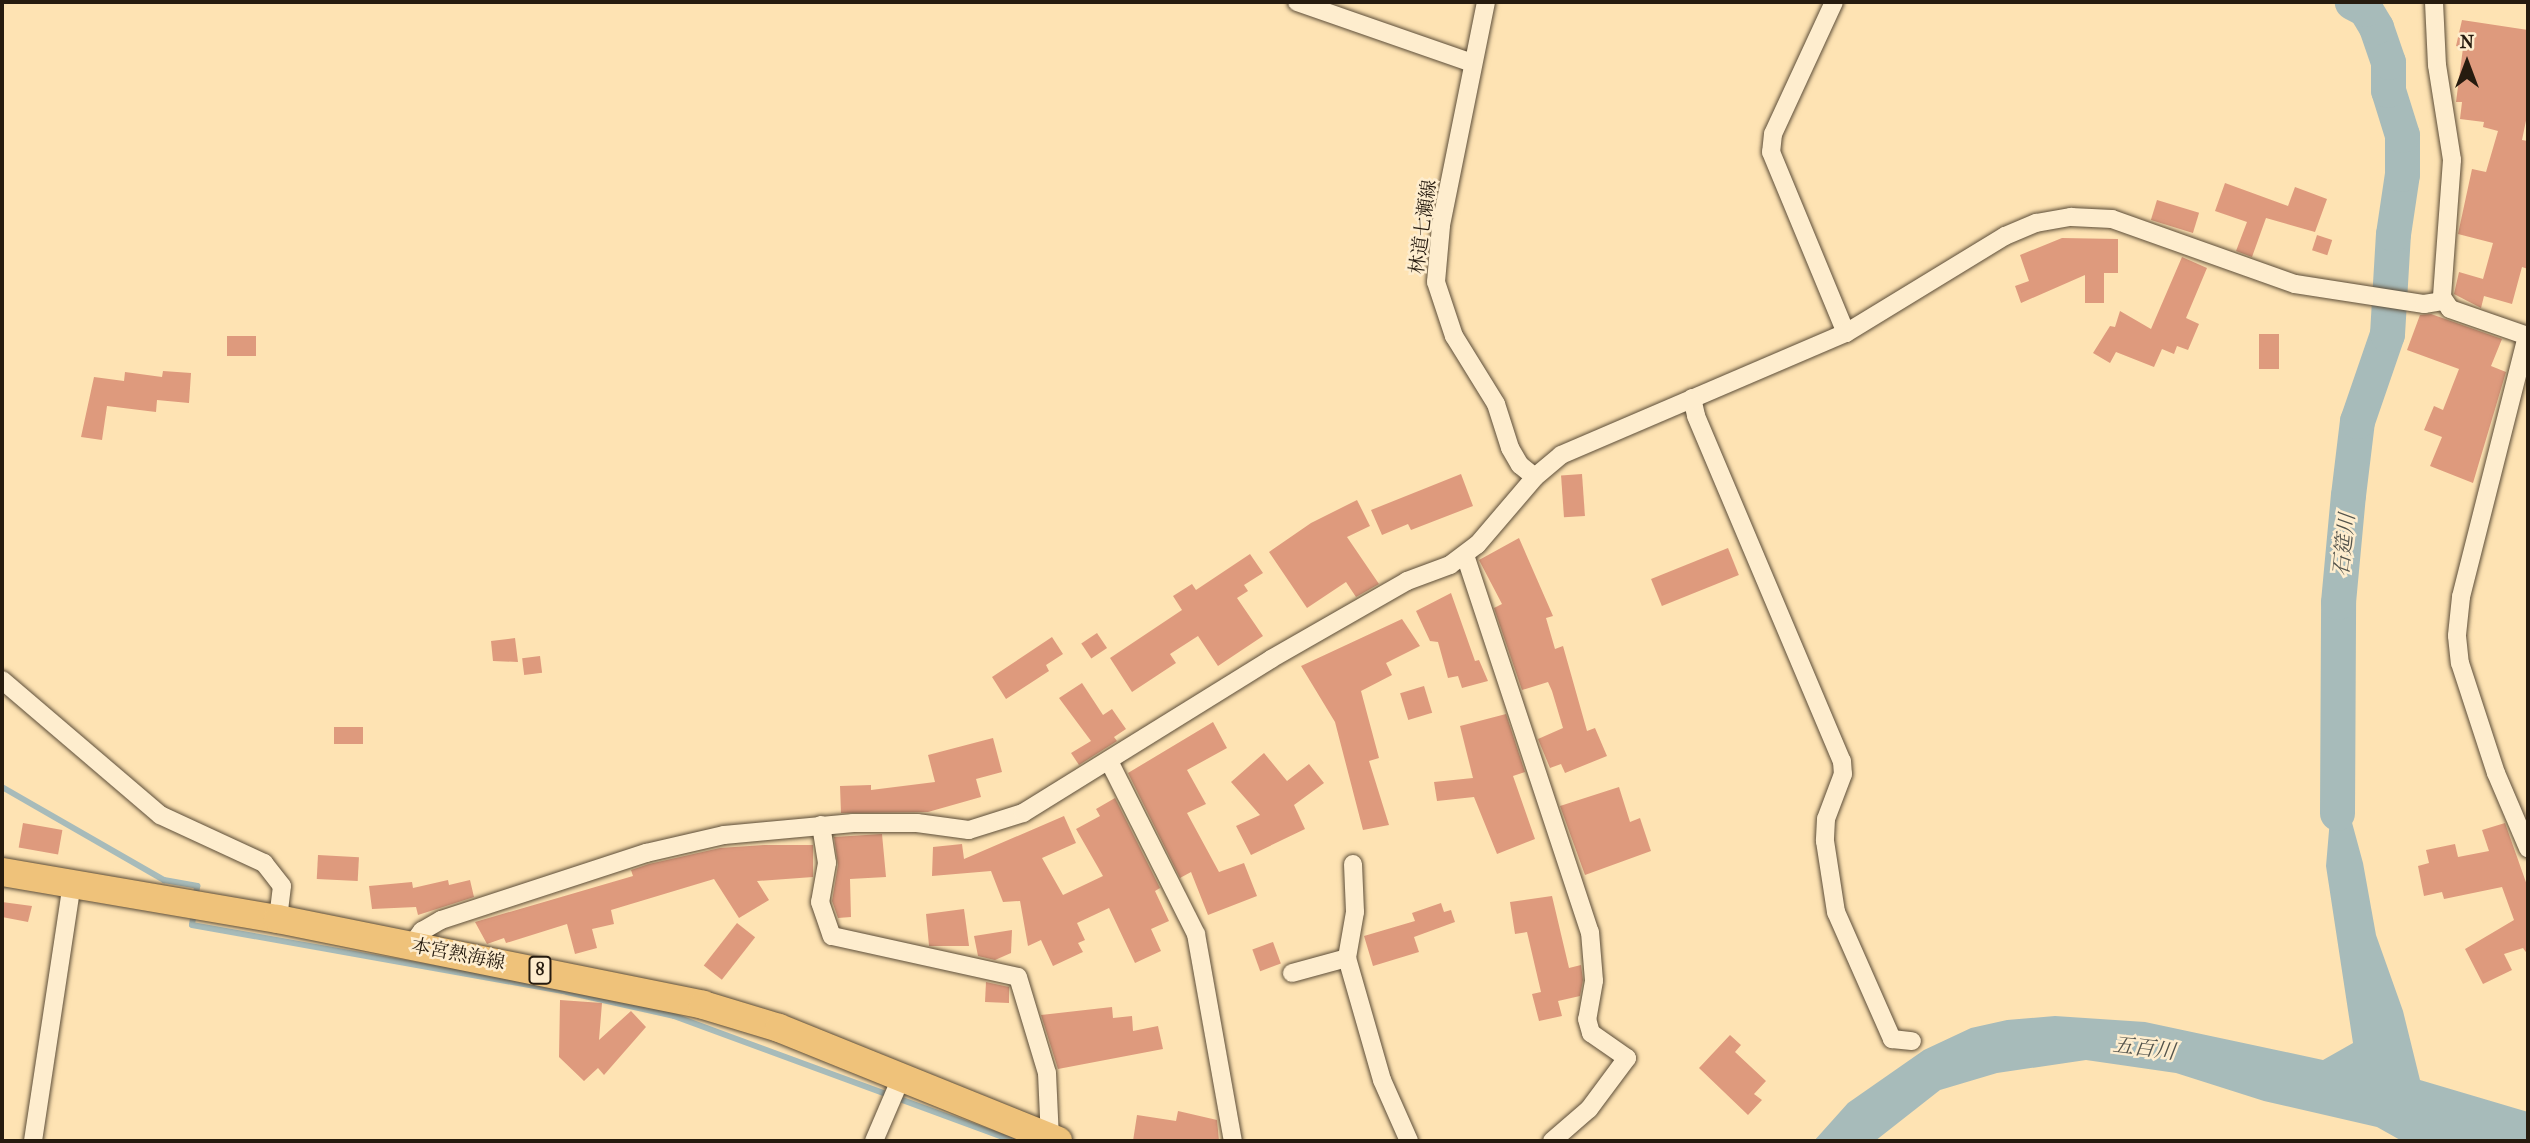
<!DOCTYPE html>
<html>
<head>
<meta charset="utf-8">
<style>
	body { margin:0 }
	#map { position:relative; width:2530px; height:1143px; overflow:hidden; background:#fee3b3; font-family:"IM FELL French Canon","Noto Serif JP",serif }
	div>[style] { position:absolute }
	.water>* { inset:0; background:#a7bbba }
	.stream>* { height:6px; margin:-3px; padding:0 3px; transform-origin:3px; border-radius:3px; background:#a7bbba }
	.river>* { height:35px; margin:-17.5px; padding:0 17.5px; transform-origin:17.5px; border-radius:17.5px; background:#a7bbba }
	.building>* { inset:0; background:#de9a7d; transform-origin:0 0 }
	.roads { filter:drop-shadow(0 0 2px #5c4d38) drop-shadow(0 0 2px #5c4d38) }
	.minor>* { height:18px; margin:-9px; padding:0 9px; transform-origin:9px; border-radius:9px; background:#feedce }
	.primary>* { height:28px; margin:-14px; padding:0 14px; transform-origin:14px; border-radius:14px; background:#efc27a }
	span { translate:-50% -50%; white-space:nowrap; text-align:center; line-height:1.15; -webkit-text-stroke:5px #feedce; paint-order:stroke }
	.shield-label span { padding:2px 5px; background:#feedce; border:2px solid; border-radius:5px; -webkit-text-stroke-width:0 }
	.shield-label { font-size:18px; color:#261b0f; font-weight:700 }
	.street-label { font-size:19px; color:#261b0f }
	.water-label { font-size:21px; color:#53534b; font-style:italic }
	.frame { position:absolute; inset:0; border:4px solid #261b0f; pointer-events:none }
	.north { position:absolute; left:2432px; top:28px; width:70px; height:70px; -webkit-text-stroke:5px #feedce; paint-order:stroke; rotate:0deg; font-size:19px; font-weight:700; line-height:28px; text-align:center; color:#261b0f }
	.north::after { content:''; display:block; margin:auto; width:24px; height:32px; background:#261b0f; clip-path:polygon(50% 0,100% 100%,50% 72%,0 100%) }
</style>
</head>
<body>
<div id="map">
	<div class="water">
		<div style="clip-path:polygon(2335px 760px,2363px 863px,2376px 935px,2403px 1011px,2420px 1080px,2528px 1112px,2528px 1141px,2402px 1141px,2377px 1127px,2264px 1101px,2176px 1073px,2086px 1060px,1997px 1073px,1940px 1090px,1875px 1141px,1814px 1141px,1848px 1103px,1924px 1050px,1971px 1028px,2007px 1020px,2055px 1016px,2145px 1022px,2323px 1060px,2353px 1043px,2326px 866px)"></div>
	</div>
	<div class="stream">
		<div style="left:2px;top:787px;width:187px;rotate:29.9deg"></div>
		<div style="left:164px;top:880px;width:34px;rotate:10deg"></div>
		<div style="left:197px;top:886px;width:12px;rotate:95deg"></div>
		<div style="left:194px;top:912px;width:13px;rotate:99deg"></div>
		<div style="left:192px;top:925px;width:381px;rotate:10.1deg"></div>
		<div style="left:567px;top:992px;width:110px;rotate:12.6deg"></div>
		<div style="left:674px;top:1016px;width:361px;rotate:20.2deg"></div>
	</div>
	<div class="river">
		<div style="left:2337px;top:813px;width:211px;rotate:-89.7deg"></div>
		<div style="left:2338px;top:602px;width:107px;rotate:-84.7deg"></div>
		<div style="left:2348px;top:495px;width:75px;rotate:-83.1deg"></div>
		<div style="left:2357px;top:421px;width:92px;rotate:-71deg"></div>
		<div style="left:2387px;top:334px;width:100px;rotate:-86.6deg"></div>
		<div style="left:2393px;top:234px;width:61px;rotate:-81.5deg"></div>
		<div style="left:2402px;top:174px;width:39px;rotate:-90deg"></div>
		<div style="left:2402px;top:135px;width:47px;rotate:-107.3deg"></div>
		<div style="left:2388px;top:90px;width:28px;rotate:-90deg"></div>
		<div style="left:2388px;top:62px;width:37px;rotate:-109deg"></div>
		<div style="left:2376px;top:27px;width:21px;rotate:-121deg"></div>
		<div style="left:2365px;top:9px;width:15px;rotate:-152deg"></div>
	</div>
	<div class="building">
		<div style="clip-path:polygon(2462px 20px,2528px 30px,2528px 111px,2522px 140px,2528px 141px,2528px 269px,2522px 267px,2512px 304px,2484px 296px,2481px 308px,2454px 294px,2459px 272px,2483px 279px,2493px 243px,2458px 234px,2472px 169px,2486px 172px,2498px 131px,2483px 127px,2484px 122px,2460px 119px,2462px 102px,2456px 102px,2463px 48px,2456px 46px)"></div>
		<div style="clip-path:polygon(2225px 183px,2288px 206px,2295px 187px,2327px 199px,2315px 232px,2266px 218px,2252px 257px,2236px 251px,2247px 222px,2215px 211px)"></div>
		<div style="left:2157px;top:200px;width:44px;height:21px;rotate:17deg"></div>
		<div style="left:2317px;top:235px;width:16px;height:16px;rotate:18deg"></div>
		<div style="clip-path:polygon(2062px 238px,2118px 239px,2118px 273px,2104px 273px,2104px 303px,2085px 303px,2085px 275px,2021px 303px,2015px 286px,2029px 281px,2020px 255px)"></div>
		<div style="clip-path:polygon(2182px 257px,2207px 268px,2186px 318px,2199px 324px,2188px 350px,2177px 346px,2174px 354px,2162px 349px,2154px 367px,2116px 352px,2110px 363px,2093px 353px,2110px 326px,2115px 327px,2120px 311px,2151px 329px)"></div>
		<div style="clip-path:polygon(2431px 314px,2502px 339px,2491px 366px,2506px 372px,2473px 483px,2430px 466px,2442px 437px,2424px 430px,2434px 406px,2443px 410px,2459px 369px,2407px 350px,2420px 315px)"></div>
		<div style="left:2259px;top:334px;width:20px;height:35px"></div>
		<div style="left:227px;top:336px;width:29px;height:20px"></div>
		<div style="clip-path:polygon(163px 371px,191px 373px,189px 403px,157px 400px,156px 412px,107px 406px,102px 440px,81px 437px,94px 377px,124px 381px,125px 372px,162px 377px)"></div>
		<div style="clip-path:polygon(1461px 474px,1473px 506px,1411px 530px,1408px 524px,1382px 535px,1371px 510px)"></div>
		<div style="left:1582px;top:474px;width:42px;height:21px;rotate:86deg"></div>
		<div style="clip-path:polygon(1357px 500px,1370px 526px,1347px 537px,1379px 584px,1356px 597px,1346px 582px,1307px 608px,1269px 552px,1311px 523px)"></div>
		<div style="clip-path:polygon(1519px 538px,1553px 616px,1546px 618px,1555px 649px,1563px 646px,1587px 731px,1595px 728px,1607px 756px,1565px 773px,1561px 764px,1550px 768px,1538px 739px,1563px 728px,1552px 691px,1548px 682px,1522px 690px,1494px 608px,1502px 604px,1479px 560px)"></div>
		<div style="left:1728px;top:548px;width:29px;height:83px;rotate:68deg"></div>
		<div style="clip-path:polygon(1250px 554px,1263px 573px,1244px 585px,1248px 591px,1237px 598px,1263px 636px,1218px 666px,1198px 636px,1170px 654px,1176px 663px,1132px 692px,1110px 658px,1182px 610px,1173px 596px,1192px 584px,1196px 590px)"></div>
		<div style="clip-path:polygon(1451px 593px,1475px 661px,1479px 660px,1488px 681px,1462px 688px,1458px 676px,1448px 678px,1438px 642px,1430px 641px,1416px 611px)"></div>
		<div style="clip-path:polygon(1402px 619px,1420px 646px,1386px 663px,1392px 675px,1361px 691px,1379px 758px,1369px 761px,1389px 825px,1363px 830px,1335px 722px,1301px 666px)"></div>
		<div style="left:1097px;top:633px;width:18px;height:19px;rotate:56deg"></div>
		<div style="clip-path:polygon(1052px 637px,1063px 654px,1046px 665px,1049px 671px,1006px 699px,992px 677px)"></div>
		<div style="clip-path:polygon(515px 638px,518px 662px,493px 661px,491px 641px)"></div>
		<div style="left:540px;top:656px;width:17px;height:18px;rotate:83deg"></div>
		<div style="clip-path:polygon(1082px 683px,1103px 715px,1112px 709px,1126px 729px,1114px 737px,1117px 741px,1079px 765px,1071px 753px,1091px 741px,1059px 698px)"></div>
		<div style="left:1424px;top:686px;width:28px;height:25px;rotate:73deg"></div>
		<div style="clip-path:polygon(1506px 714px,1525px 772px,1513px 776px,1535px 839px,1497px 854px,1474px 797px,1437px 801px,1434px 782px,1473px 778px,1460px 726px)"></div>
		<div style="clip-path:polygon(1213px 722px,1227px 748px,1187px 770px,1206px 804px,1187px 813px,1219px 872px,1244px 863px,1257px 896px,1208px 915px,1191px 872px,1180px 878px,1128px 773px)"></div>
		<div style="left:334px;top:727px;width:29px;height:17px"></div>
		<div style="clip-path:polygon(993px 738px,1002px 772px,976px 779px,981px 797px,928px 812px,841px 813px,840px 786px,871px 785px,871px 790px,935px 782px,928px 755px)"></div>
		<div style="clip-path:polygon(1264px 753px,1287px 781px,1309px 764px,1324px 783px,1294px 805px,1305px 829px,1251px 855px,1236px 826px,1260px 815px,1231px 782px)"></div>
		<div style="clip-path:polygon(1619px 787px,1630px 822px,1640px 818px,1651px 851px,1585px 875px,1560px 806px)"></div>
		<div style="clip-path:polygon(1115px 798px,1160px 888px,1155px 891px,1169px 921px,1151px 929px,1161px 951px,1135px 963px,1109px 908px,1077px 923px,1085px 940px,1078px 943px,1083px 952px,1053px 966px,1041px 940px,1028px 946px,1020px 901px,1003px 902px,991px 871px,932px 876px,933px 847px,962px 844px,964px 859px,1064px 816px,1076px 843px,1042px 858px,1063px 895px,1103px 876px,1076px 829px,1100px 816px,1096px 809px)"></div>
		<div style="left:23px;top:823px;width:40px;height:25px;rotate:10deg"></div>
		<div style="clip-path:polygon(2505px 823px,2528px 888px,2528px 955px,2523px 948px,2504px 954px,2512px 970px,2483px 984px,2465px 949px,2514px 920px,2502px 887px,2444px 899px,2442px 892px,2424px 896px,2418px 866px,2429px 863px,2426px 850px,2455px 844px,2458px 857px,2489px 851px,2482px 830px)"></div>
		<div style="clip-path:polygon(882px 834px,886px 877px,850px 879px,851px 917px,838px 918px,832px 901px,838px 865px,834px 837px)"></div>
		<div style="clip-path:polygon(764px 845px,813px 845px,813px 877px,757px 881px,769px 900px,739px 918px,714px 879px,611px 910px,614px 924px,592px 929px,597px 948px,575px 954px,567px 924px,506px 943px,504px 938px,487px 944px,475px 922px,633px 876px,631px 870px,649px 864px,720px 848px)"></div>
		<div style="left:318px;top:855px;width:41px;height:24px;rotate:3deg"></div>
		<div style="clip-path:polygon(448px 880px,449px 885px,470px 880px,474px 897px,418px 915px,416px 907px,372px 909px,369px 886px,412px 882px,413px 888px)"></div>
		<div style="clip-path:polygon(1552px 896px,1569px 968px,1581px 965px,1583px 980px,1580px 996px,1558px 1001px,1562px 1016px,1539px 1021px,1532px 994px,1541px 992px,1527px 932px,1515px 934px,1510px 902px)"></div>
		<div style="clip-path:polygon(2px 902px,32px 906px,28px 922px,2px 917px)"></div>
		<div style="clip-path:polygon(1441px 903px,1444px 912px,1451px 910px,1455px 922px,1414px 937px,1419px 952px,1373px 966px,1364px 936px,1415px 921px,1412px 913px)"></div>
		<div style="clip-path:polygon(964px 909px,969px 946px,929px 946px,926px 914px)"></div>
		<div style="left:737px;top:923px;width:23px;height:54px;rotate:38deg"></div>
		<div style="clip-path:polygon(1012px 930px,1011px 953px,995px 960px,978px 956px,974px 936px)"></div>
		<div style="left:1273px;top:942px;width:23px;height:22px;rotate:70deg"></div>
		<div style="clip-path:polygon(986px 982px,1009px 987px,1009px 1003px,985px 1002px)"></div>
		<div style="clip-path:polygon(560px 1000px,602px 1003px,599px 1040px,631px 1011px,646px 1027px,604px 1075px,598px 1068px,584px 1081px,559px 1057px)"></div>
		<div style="clip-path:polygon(1112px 1007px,1113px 1018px,1132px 1016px,1133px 1031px,1158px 1026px,1163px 1049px,1058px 1069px,1041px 1015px)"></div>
		<div style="clip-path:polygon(1730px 1035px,1741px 1045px,1735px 1052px,1766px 1081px,1754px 1094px,1762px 1100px,1748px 1115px,1699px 1068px)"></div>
		<div style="clip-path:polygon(1178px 1111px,1217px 1120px,1219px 1141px,1133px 1141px,1137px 1115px,1176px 1121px)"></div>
	</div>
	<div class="roads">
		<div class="minor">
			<div style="left:1297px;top:2px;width:185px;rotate:19.2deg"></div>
			<div style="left:1486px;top:2px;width:228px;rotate:101.4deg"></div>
			<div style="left:1441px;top:226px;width:56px;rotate:95.1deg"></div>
			<div style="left:1436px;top:282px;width:57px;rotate:71.6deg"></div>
			<div style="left:1454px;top:336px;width:80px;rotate:58.3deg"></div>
			<div style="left:1496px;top:404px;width:46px;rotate:72.3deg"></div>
			<div style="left:1510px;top:448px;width:20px;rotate:60deg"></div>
			<div style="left:1520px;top:465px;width:19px;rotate:39deg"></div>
			<div style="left:1834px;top:2px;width:145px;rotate:114.8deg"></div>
			<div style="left:1773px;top:134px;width:18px;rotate:96deg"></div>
			<div style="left:1771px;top:152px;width:196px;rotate:67.5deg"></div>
			<div style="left:2434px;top:2px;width:63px;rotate:87.3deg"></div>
			<div style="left:2437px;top:65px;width:96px;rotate:81deg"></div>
			<div style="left:2452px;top:160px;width:137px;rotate:94.2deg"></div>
			<div style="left:2442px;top:297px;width:14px;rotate:56deg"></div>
			<div style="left:2450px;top:309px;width:83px;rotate:19.1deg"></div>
			<div style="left:2527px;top:336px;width:269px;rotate:104.2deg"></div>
			<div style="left:2461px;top:597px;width:39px;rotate:96deg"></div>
			<div style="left:2457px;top:636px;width:27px;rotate:84deg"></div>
			<div style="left:2460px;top:663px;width:116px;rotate:71.9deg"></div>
			<div style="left:2496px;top:773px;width:82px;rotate:66.9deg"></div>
			<div style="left:1692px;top:398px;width:18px;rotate:77deg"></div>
			<div style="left:1696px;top:416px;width:375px;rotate:67.1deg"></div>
			<div style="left:1842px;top:761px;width:13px;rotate:86deg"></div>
			<div style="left:1843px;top:774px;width:48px;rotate:110.7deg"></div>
			<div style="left:1826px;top:819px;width:22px;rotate:93deg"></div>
			<div style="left:1825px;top:841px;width:72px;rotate:81.2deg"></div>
			<div style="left:1836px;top:912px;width:139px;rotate:66.2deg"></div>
			<div style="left:1892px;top:1039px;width:20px;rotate:6deg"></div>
			<div style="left:1465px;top:555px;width:397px;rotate:71.7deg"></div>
			<div style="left:1590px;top:932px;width:49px;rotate:85.3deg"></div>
			<div style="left:1594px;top:981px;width:39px;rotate:100deg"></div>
			<div style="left:1587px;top:1019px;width:15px;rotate:74deg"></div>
			<div style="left:1591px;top:1033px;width:44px;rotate:34.8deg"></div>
			<div style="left:1627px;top:1058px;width:64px;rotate:126.7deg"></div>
			<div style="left:1589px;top:1109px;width:49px;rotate:139.1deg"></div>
			<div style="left:2px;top:680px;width:208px;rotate:40.5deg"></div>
			<div style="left:160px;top:815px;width:115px;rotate:24.8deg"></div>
			<div style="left:264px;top:863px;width:29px;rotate:52deg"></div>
			<div style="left:282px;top:886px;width:33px;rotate:97deg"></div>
			<div style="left:1109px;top:761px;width:194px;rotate:63.3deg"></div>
			<div style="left:1196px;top:934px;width:210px;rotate:79.9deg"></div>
			<div style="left:821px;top:825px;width:38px;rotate:81deg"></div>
			<div style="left:827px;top:863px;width:40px;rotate:100deg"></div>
			<div style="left:820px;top:902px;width:36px;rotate:71deg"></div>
			<div style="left:832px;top:936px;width:190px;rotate:12.4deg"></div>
			<div style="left:1018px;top:977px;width:100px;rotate:73.2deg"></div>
			<div style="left:1047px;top:1073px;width:65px;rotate:87.4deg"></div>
			<div style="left:1353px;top:864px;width:48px;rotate:87.6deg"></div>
			<div style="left:1355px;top:912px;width:47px;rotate:99.9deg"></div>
			<div style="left:1347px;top:958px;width:127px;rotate:74deg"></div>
			<div style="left:1382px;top:1080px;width:67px;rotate:66.1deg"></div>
			<div style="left:411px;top:946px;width:19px;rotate:-54deg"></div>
			<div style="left:422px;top:931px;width:22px;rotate:-30deg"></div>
			<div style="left:441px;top:920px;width:216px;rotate:-18.1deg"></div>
			<div style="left:646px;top:853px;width:80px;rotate:-13deg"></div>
			<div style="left:724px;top:835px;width:130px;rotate:-5.3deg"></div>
			<div style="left:853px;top:823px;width:64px"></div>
			<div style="left:917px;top:823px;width:52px;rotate:7.7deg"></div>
			<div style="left:969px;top:830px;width:57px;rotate:-17.5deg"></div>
			<div style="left:1023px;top:813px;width:292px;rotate:-31.8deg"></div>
			<div style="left:1271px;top:659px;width:157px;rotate:-29.8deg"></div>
			<div style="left:1407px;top:581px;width:46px;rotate:-20.4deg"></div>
			<div style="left:1450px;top:565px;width:34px;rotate:-37deg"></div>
			<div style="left:1477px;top:545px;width:89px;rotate:-49.5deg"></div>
			<div style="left:1535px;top:477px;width:34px;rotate:-40deg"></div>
			<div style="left:1561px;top:455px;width:310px;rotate:-23.2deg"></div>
			<div style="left:1846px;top:333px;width:186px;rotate:-31.4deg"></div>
			<div style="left:2005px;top:236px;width:34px;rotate:-23deg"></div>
			<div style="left:2036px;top:223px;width:36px;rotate:-10deg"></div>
			<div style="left:2071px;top:217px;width:41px;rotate:2.8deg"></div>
			<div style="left:2112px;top:219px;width:194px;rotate:19.6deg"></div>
			<div style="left:2295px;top:284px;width:131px;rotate:8.8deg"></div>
			<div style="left:2424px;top:304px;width:20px;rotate:-9deg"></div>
			<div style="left:1292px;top:973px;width:57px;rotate:-15.3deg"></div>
			<div style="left:33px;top:1141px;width:260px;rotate:-81.4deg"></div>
			<div style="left:874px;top:1141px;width:69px;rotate:-66.8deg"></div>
		</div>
		<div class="primary">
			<div style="left:2px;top:872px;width:280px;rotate:9.7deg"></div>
			<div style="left:278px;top:919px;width:434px;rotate:11.4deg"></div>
			<div style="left:703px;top:1005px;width:79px;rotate:16.8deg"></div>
			<div style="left:779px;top:1028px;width:301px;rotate:22deg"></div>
		</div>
	</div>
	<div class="shield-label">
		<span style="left:540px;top:970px">8</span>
	</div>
	<div class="street-label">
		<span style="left:1424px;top:227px;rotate:-82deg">林道七瀬線</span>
		<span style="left:458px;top:955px;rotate:11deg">本宮熱海線</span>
	</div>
	<div class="water-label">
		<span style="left:2344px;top:545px;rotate:-84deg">石筵川</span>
		<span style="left:2144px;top:1048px;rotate:7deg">五百川</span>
	</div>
	<div class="frame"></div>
	<div class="north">N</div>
</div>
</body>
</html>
